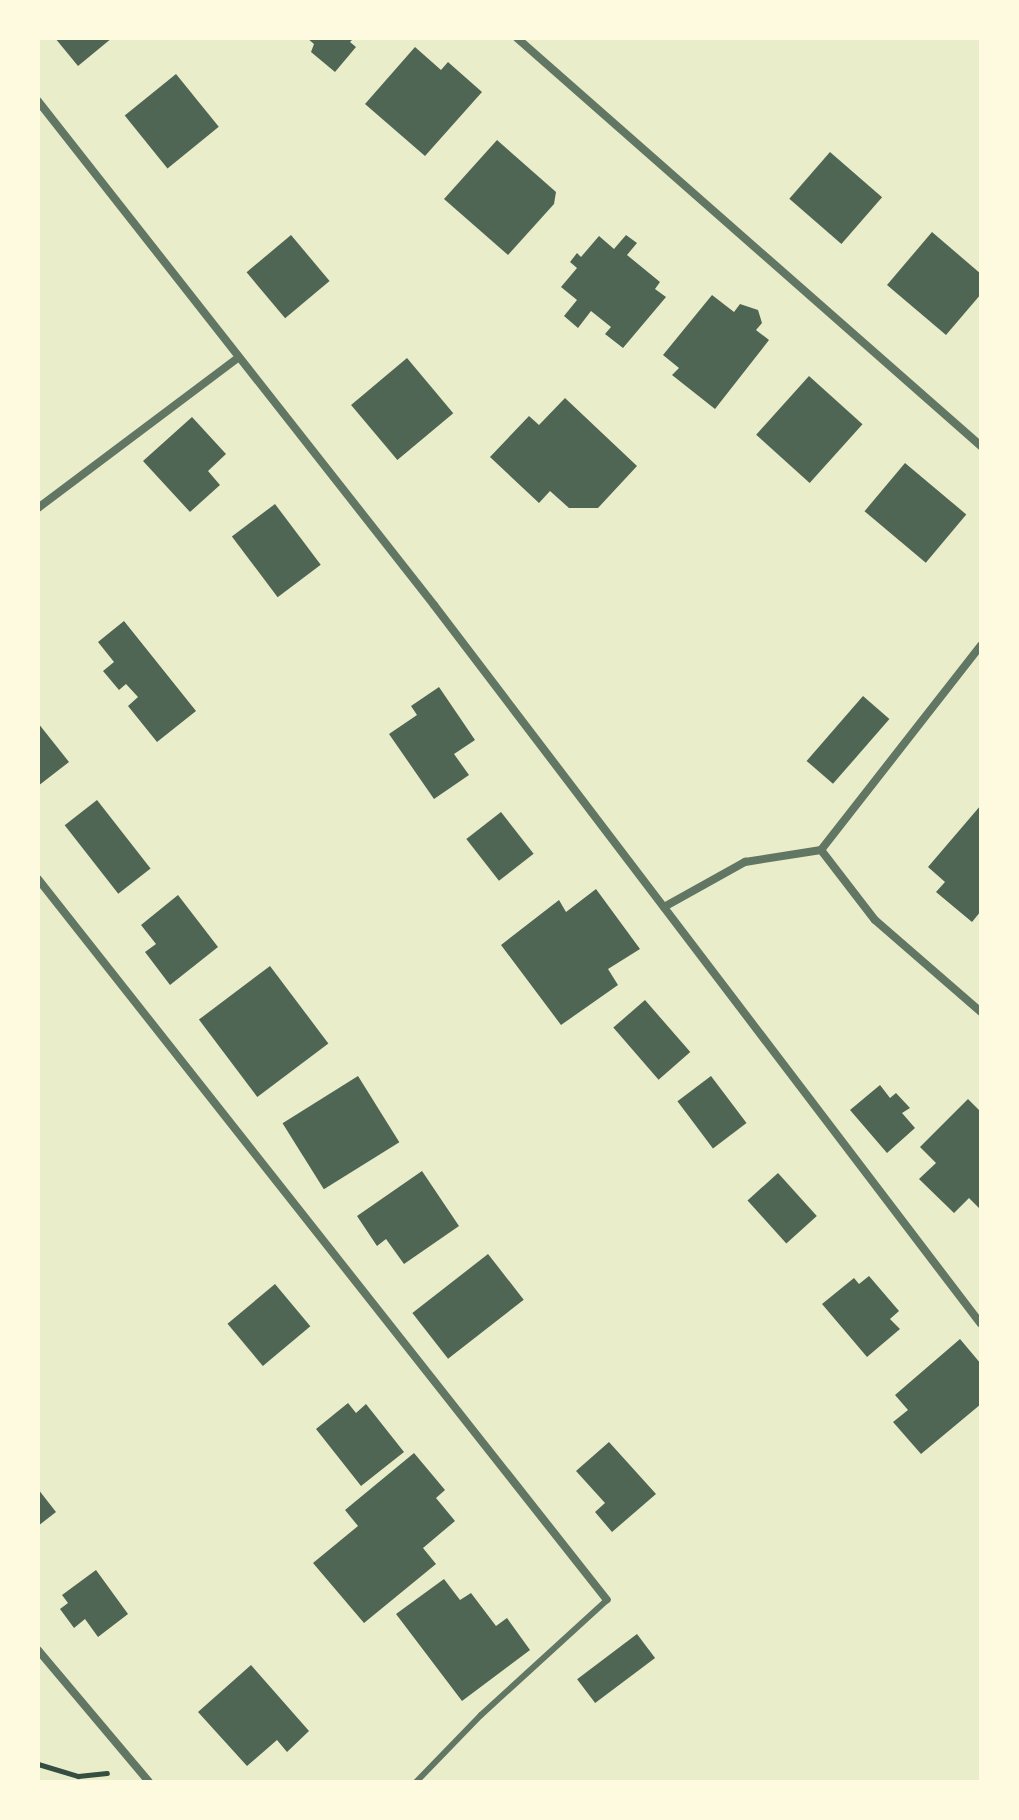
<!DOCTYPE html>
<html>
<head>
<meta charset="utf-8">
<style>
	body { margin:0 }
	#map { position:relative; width:1019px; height:1820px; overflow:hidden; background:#e9edc9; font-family:Inter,sans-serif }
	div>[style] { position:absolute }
	.building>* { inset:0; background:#4f6655; transform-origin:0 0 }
	.path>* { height:5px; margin:-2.5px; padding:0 2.5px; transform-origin:2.5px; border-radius:2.5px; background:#344e41 }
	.service>* { height:6px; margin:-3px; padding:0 3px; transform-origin:3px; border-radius:3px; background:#617663 }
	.minor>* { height:8px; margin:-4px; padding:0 4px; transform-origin:4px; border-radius:4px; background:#617663 }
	span { translate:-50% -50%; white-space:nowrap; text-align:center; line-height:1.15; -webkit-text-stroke:6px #fefae0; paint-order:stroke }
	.frame { position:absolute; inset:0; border:40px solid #fefae0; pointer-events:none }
</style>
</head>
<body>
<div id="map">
	<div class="building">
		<div style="clip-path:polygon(55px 38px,112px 38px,78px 66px)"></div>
		<div style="clip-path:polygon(307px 38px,354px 38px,350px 42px,356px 47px,335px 72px,311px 52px,314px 44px)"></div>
		<div style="clip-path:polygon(415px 47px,441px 70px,448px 62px,482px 92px,425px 156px,365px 104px)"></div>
		<div style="left:176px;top:74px;width:68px;height:66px;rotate:51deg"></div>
		<div style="clip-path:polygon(497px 140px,556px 192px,554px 204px,508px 255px,444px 199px)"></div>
		<div style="left:830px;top:152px;width:69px;height:62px;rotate:41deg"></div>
		<div style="clip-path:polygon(932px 232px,981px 274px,981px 294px,946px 335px,887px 285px)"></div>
		<div style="left:291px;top:235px;width:60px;height:58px;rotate:50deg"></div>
		<div style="clip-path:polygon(626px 235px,637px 243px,627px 255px,660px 282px,655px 289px,666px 297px,623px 348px,605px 334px,611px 327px,591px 311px,578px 328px,564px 316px,577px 300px,561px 287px,577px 268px,570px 262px,577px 253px,581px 257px,599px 236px,614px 249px)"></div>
		<div style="clip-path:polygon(712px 295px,734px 312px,740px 304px,758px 310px,762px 323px,756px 330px,769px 340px,715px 409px,672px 375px,679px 368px,663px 355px)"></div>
		<div style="left:407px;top:358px;width:72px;height:73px;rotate:50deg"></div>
		<div style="left:809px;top:376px;width:72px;height:79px;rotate:42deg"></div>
		<div style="clip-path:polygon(565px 398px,637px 466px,598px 508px,569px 508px,550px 491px,539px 503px,490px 457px,529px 416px,539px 425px)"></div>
		<div style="clip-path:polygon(192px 417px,226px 454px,208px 471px,220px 485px,190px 512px,143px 461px)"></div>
		<div style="left:905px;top:463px;width:80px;height:63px;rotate:40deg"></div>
		<div style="left:275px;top:504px;width:76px;height:54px;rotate:53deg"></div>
		<div style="clip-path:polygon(124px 621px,196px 711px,157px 742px,128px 706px,138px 697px,126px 684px,119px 690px,103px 671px,114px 662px,98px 642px)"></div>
		<div style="clip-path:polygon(439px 687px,475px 740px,454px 754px,469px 775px,434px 799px,389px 734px,417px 715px,411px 706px)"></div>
		<div style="left:863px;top:696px;width:35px;height:86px;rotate:41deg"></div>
		<div style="clip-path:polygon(38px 723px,69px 762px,38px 786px)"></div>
		<div style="left:97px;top:800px;width:87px;height:41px;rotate:52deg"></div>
		<div style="clip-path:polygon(981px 805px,981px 911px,972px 922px,936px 892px,945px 882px,928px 867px)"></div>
		<div style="left:501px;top:812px;width:53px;height:44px;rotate:52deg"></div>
		<div style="clip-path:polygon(596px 889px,640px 949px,608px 969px,618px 985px,561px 1025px,501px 945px,559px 900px,566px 912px)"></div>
		<div style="clip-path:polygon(178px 895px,218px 947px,170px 985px,145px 952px,156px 944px,141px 925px)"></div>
		<div style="left:270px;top:966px;width:97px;height:89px;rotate:53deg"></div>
		<div style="left:645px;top:1000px;width:69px;height:42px;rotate:49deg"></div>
		<div style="left:358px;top:1076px;width:78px;height:89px;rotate:58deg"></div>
		<div style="left:711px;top:1076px;width:59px;height:42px;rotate:53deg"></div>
		<div style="clip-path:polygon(880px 1085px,890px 1098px,896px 1093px,910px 1108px,902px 1113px,915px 1128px,887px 1153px,850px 1110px)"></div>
		<div style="clip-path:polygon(968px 1099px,981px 1112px,981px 1210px,969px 1198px,954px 1213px,919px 1179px,936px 1163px,920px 1147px)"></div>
		<div style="clip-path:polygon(422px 1171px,459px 1226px,404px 1264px,386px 1239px,377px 1246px,357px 1216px)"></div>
		<div style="left:778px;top:1173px;width:58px;height:41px;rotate:48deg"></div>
		<div style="left:488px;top:1254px;width:58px;height:96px;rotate:52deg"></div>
		<div style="clip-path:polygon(869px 1276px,899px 1311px,890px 1319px,900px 1329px,867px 1357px,822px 1304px,854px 1278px,859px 1284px)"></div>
		<div style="left:275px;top:1284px;width:55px;height:62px;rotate:50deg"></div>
		<div style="clip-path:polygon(960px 1339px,981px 1364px,981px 1404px,921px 1454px,893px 1422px,908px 1410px,895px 1395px)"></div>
		<div style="clip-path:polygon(348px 1403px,356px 1413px,366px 1404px,404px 1452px,361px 1486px,316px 1429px)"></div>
		<div style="clip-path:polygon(609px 1442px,656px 1494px,612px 1532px,595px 1512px,605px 1503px,576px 1471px)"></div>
		<div style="clip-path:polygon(414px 1453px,445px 1490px,436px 1498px,455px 1521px,423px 1548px,436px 1564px,364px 1623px,313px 1563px,358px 1526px,345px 1510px)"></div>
		<div style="clip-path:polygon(38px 1489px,56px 1512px,38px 1526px)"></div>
		<div style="clip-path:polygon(96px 1570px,128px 1614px,98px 1637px,85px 1619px,74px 1628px,60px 1609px,68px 1603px,62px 1595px)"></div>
		<div style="clip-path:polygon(444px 1579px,460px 1600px,471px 1593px,496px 1626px,507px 1618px,530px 1650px,462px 1701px,396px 1614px)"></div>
		<div style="left:637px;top:1634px;width:30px;height:75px;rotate:53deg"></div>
		<div style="clip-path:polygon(251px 1665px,309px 1731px,287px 1752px,277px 1740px,247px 1766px,198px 1712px)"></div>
	</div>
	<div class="path">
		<div style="left:38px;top:1764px;width:42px;rotate:16.7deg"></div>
		<div style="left:78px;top:1776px;width:29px;rotate:-6deg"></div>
	</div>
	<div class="service">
		<div style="left:416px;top:1782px;width:93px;rotate:-45.9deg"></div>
		<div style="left:481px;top:1715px;width:171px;rotate:-42.4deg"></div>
	</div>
	<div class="minor">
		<div style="left:517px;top:38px;width:618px;rotate:41.33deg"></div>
		<div style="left:38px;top:101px;width:641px;rotate:51.84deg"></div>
		<div style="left:434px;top:605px;width:903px;rotate:52.74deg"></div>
		<div style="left:38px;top:508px;width:250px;rotate:-36.9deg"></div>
		<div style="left:821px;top:850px;width:260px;rotate:-52deg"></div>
		<div style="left:821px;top:850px;width:88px;rotate:52.4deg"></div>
		<div style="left:875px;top:920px;width:140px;rotate:41deg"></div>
		<div style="left:38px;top:879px;width:918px;rotate:51.72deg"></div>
		<div style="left:664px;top:907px;width:93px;rotate:-29.1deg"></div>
		<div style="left:745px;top:862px;width:77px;rotate:-9deg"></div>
		<div style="left:38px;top:1650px;width:172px;rotate:49.9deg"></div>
	</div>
	<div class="frame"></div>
</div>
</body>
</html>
